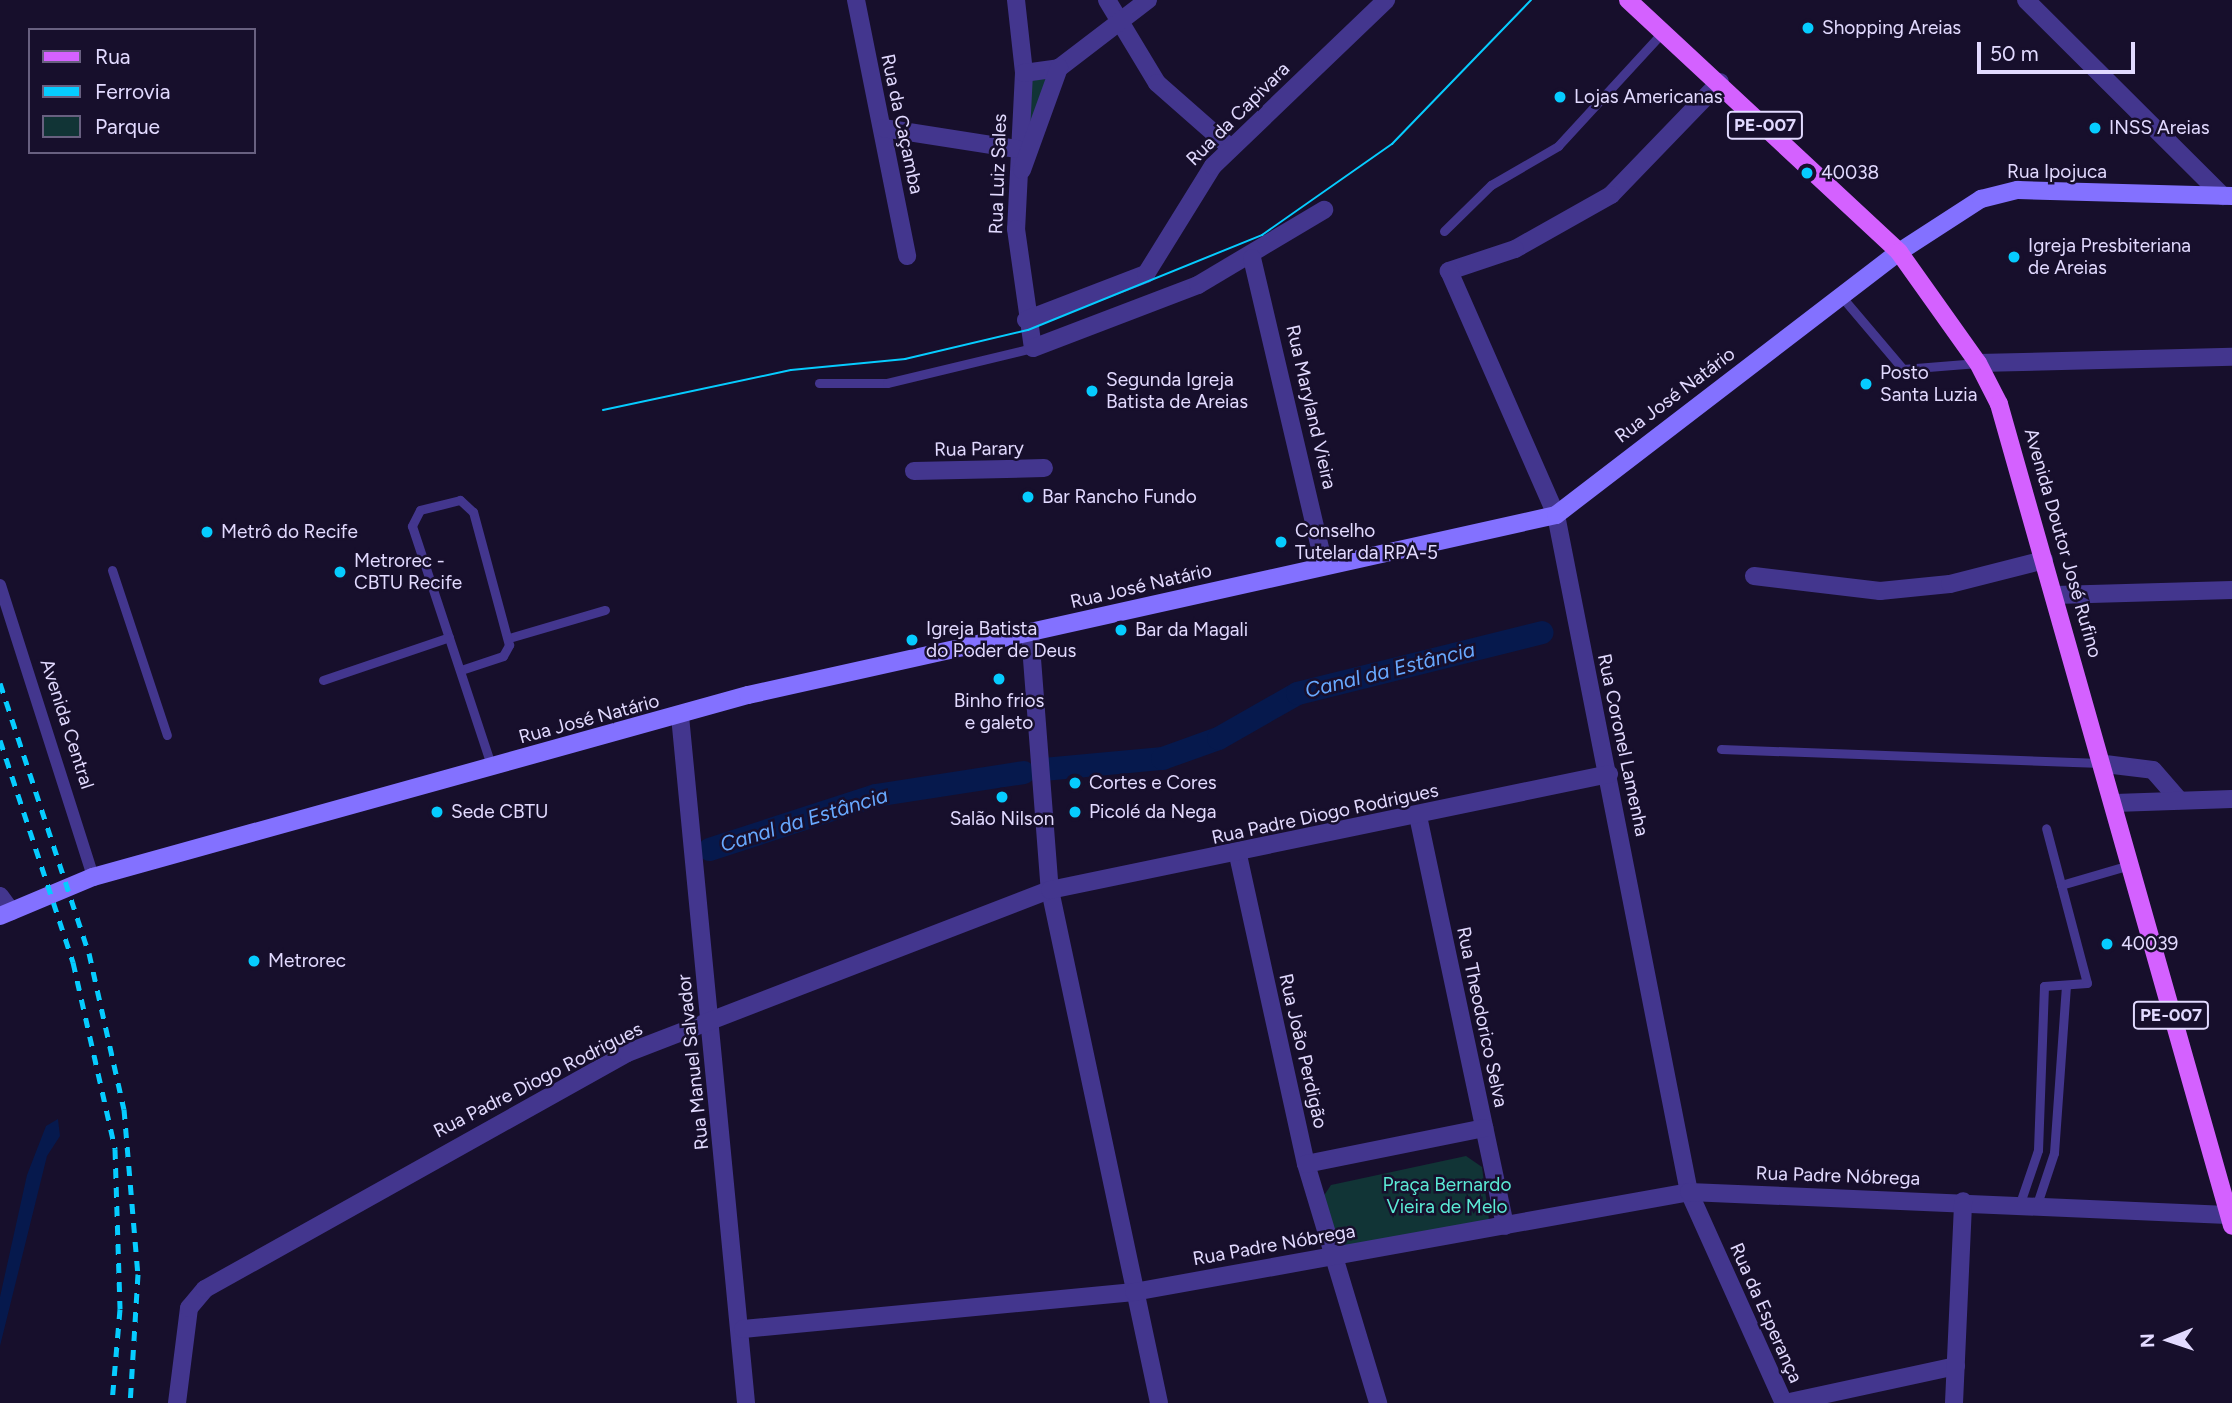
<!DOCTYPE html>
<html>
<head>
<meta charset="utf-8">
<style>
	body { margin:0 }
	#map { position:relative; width:2232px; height:1403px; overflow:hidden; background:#170f2c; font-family:Figtree,sans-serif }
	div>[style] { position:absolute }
	.green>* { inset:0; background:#113436 }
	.water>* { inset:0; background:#06194d }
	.canal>* { height:23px; margin:-11.5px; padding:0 11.5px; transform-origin:11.5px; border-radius:11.5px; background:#06194d }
	.service>* { height:9px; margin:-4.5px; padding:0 4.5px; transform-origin:4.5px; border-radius:4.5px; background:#43368e }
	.pedestrian>* { height:12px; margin:-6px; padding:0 6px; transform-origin:6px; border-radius:6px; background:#43368e }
	.minor>* { height:18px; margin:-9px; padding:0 9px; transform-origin:9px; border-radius:9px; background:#43368e }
	.secondary>* { height:18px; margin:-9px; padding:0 9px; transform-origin:9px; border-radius:9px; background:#8371ff }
	.primary>* { height:18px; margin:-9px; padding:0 9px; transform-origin:9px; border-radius:9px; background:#d461ff }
	.tram>* { height:2px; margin:-1px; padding:0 1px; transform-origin:1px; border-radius:1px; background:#06ccff }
	.rail>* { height:5px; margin-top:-2.5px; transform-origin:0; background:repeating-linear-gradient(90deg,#06ccff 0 10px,transparent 0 19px) }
	.dots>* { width:19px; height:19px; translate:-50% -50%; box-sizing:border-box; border:4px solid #170f2c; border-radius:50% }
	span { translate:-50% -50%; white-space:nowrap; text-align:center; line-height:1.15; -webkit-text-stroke:5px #170f2c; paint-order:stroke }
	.shield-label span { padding:2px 5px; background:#170f2c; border:2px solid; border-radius:5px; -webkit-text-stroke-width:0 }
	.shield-label { font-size:18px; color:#e2daff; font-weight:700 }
	.poi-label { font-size:19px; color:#e2daff }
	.left { translate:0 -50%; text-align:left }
	.street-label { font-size:19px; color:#e2daff }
	.park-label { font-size:19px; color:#5bead5 }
	.water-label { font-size:21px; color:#68a9ff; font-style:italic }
	.legend { position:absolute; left:28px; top:28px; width:228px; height:126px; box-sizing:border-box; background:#170f2c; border:2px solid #686080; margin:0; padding:9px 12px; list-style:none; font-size:21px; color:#e2daff }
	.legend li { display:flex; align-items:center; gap:14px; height:35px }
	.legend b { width:35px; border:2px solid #686080 }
	.north { position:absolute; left:2134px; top:1305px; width:70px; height:70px; -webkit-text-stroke:5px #170f2c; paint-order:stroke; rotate:268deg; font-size:19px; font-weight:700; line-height:28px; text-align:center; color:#e2daff }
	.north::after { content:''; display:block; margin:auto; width:24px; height:32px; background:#e2daff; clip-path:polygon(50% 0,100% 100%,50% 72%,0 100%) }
	.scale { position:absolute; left:1977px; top:42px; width:158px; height:32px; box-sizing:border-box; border:4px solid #e2daff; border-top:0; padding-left:9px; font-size:21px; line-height:24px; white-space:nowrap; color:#e2daff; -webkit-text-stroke:5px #170f2c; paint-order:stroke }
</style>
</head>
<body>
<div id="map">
	<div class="green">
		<div style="clip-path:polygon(1051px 76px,1030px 135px,1024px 83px)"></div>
		<div style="clip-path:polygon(1466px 1156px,1482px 1167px,1489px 1220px,1339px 1255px,1323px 1197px,1331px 1185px)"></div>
	</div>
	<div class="water">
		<div style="clip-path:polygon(58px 1119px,60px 1136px,47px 1156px,0 1346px,0 1297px,27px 1175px,46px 1126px)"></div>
	</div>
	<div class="canal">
		<div style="left:1043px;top:769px;width:120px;rotate:-5.3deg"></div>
		<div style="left:1162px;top:758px;width:59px;rotate:-19.7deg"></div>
		<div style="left:1218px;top:738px;width:91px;rotate:-29.7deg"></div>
		<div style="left:1297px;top:693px;width:252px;rotate:-14deg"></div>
		<div style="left:709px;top:849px;width:175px;rotate:-18deg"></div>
		<div style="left:875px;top:795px;width:150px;rotate:-8.8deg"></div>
	</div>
	<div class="service">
		<div style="left:1444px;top:231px;width:66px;rotate:-44.4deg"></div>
		<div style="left:1491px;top:185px;width:78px;rotate:-30.2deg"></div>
		<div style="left:1558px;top:146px;width:155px;rotate:-47.4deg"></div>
		<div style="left:1841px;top:296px;width:96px;rotate:49.7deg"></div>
		<div style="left:1903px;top:369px;width:75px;rotate:-4.6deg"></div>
		<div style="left:819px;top:383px;width:68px"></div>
		<div style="left:887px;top:383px;width:150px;rotate:-13.5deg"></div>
		<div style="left:112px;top:570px;width:174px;rotate:71.6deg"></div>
		<div style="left:509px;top:638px;width:100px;rotate:-16.3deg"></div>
		<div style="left:461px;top:670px;width:44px;rotate:-18.4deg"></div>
		<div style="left:503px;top:656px;width:13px;rotate:-61deg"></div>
		<div style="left:509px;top:645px;width:138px;rotate:-105.1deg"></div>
		<div style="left:473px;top:512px;width:18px;rotate:-137deg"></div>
		<div style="left:460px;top:500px;width:41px;rotate:166deg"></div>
		<div style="left:420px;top:510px;width:18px;rotate:117deg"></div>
		<div style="left:412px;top:526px;width:255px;rotate:71.7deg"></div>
		<div style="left:323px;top:680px;width:133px;rotate:-18.8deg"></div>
		<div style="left:1721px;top:749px;width:380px;rotate:2.1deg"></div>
		<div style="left:2061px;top:885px;width:72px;rotate:-16.2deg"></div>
		<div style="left:2020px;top:1203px;width:56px;rotate:-71.2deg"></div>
		<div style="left:2038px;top:1150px;width:164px;rotate:-87.9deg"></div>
		<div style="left:2044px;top:986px;width:43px;rotate:-4deg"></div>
		<div style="left:2087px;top:983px;width:160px;rotate:-104.8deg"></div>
		<div style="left:2037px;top:1204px;width:54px;rotate:-71.6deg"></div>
		<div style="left:2054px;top:1153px;width:166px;rotate:-85.9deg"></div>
	</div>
	<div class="pedestrian">
		<div style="left:0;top:585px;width:306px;rotate:72.3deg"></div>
	</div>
	<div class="minor">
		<div style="left:856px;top:0;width:261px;rotate:78.7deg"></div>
		<div style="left:1016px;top:0;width:73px;rotate:83.7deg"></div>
		<div style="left:1024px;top:73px;width:156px;rotate:92.9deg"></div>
		<div style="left:1016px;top:229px;width:120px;rotate:81.9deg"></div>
		<div style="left:1033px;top:348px;width:177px;rotate:-20.9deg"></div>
		<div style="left:1198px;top:285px;width:147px;rotate:-30.8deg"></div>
		<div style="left:1107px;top:0;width:97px;rotate:58.9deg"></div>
		<div style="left:1157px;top:83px;width:98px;rotate:41.3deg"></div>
		<div style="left:2026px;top:0;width:278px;rotate:44.9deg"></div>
		<div style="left:1024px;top:73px;width:35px;rotate:-8deg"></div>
		<div style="left:1059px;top:68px;width:112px;rotate:-37.4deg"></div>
		<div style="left:1720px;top:82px;width:157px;rotate:134deg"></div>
		<div style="left:1611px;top:195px;width:110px;rotate:150.6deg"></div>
		<div style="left:1515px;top:249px;width:70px;rotate:161.6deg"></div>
		<div style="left:1449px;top:271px;width:266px;rotate:66.3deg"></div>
		<div style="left:1556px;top:515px;width:690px;rotate:78.89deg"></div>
		<div style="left:1689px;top:1192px;width:231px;rotate:65.8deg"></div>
		<div style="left:883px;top:128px;width:136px;rotate:8.9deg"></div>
		<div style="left:1022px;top:170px;width:109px;rotate:-70.1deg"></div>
		<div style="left:1252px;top:258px;width:316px;rotate:76.8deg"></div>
		<div style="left:1026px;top:320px;width:129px;rotate:-21deg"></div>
		<div style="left:1146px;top:274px;width:127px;rotate:-58.2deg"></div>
		<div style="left:1213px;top:166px;width:240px;rotate:-43.8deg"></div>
		<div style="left:1978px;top:363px;width:254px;rotate:-1.4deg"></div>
		<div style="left:914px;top:471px;width:130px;rotate:-1.3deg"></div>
		<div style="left:1754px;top:576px;width:127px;rotate:6.8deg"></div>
		<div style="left:1880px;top:591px;width:70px;rotate:-5.7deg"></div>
		<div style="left:1950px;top:584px;width:97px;rotate:-14.3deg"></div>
		<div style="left:2055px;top:595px;width:177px;rotate:-1.6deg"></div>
		<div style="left:1030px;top:633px;width:258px;rotate:85.6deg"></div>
		<div style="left:1050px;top:890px;width:524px;rotate:78deg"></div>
		<div style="left:680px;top:716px;width:690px;rotate:84.51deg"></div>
		<div style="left:2105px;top:764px;width:48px;rotate:7.1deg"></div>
		<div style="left:2153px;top:770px;width:40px;rotate:49deg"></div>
		<div style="left:2115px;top:803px;width:117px;rotate:-2deg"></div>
		<div style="left:1418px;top:816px;width:419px;rotate:78deg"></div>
		<div style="left:1238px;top:855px;width:316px;rotate:77.6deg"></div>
		<div style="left:1306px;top:1164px;width:250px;rotate:73.2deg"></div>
		<div style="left:0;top:896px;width:19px;rotate:54deg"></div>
		<div style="left:1306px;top:1164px;width:182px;rotate:-11.4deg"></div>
		<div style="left:743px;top:1329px;width:393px;rotate:-5.4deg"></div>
		<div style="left:1134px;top:1292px;width:564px;rotate:-10.21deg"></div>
		<div style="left:1689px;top:1192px;width:539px;rotate:2.44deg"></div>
		<div style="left:177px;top:1403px;width:96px;rotate:-82.8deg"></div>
		<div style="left:189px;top:1308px;width:25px;rotate:-50deg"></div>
		<div style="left:205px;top:1289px;width:484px;rotate:-29.2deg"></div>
		<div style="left:627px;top:1053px;width:453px;rotate:-21.1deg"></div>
		<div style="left:1050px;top:890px;width:571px;rotate:-11.72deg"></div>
		<div style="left:1785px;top:1403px;width:175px;rotate:-12.2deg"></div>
		<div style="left:1954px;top:1403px;width:202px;rotate:-87.4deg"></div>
	</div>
	<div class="secondary">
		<div style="left:0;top:916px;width:101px;rotate:-22.8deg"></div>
		<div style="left:93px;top:877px;width:680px;rotate:-15.53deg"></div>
		<div style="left:748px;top:695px;width:828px;rotate:-12.56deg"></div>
		<div style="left:1556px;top:515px;width:432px;rotate:-37.5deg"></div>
		<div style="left:1899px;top:252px;width:98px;rotate:-32.9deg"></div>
		<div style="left:1981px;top:199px;width:38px;rotate:-14deg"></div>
		<div style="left:2018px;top:190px;width:214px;rotate:1.6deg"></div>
	</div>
	<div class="primary">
		<div style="left:1628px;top:0;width:370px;rotate:42.9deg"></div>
		<div style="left:1899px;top:252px;width:136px;rotate:54.6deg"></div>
		<div style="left:1978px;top:363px;width:46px;rotate:62.9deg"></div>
		<div style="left:1999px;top:404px;width:854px;rotate:74.17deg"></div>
	</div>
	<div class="tram">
		<div style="left:603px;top:410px;width:192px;rotate:-12deg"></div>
		<div style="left:791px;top:370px;width:115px;rotate:-5.5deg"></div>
		<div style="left:905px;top:359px;width:126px;rotate:-13.3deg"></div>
		<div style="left:1028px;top:330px;width:253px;rotate:-22.1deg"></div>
		<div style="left:1262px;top:235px;width:159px;rotate:-35deg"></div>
		<div style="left:1392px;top:144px;width:200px;rotate:-46deg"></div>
	</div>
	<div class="rail">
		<div style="left:0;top:683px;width:284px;rotate:71.8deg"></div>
		<div style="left:89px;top:953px;width:160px;rotate:77.4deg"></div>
		<div style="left:124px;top:1109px;width:166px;rotate:85.2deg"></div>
		<div style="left:138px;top:1274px;width:129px;rotate:93.5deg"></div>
		<div style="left:0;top:740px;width:234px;rotate:71.8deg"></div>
		<div style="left:73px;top:962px;width:192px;rotate:77.3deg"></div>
		<div style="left:115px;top:1149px;width:160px;rotate:88.2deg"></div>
		<div style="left:120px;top:1309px;width:94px;rotate:94.9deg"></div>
	</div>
	<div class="dots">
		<div style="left:1808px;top:28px;background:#06ccff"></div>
		<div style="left:1560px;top:97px;background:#06ccff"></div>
		<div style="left:2095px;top:128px;background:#06ccff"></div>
		<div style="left:1807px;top:173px;background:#06ccff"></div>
		<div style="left:2014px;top:257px;background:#06ccff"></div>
		<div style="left:1866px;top:384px;background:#06ccff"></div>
		<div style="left:1092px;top:391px;background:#06ccff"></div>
		<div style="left:1028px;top:497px;background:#06ccff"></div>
		<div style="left:207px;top:532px;background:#06ccff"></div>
		<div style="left:1281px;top:542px;background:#06ccff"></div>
		<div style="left:340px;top:572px;background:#06ccff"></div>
		<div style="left:1121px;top:630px;background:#06ccff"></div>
		<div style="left:912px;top:640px;background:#06ccff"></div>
		<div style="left:999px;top:679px;background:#06ccff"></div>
		<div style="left:1075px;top:783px;background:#06ccff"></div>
		<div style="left:1002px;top:797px;background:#06ccff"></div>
		<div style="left:437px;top:812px;background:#06ccff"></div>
		<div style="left:1075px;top:812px;background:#06ccff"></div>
		<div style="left:2107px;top:944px;background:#06ccff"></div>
		<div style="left:254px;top:961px;background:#06ccff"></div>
	</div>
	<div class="shield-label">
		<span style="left:1765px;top:125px">PE-007</span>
		<span style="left:2171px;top:1015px">PE-007</span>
	</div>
	<div class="poi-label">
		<span class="left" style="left:1822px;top:28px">Shopping Areias</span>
		<span class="left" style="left:1574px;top:97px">Lojas Americanas</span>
		<span class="left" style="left:2109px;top:128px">INSS Areias</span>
		<span class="left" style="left:1821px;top:173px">40038</span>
		<span class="left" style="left:2028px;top:257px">Igreja Presbiteriana<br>de Areias</span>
		<span class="left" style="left:1880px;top:384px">Posto<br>Santa Luzia</span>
		<span class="left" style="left:1106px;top:391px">Segunda Igreja<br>Batista de Areias</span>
		<span class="left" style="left:1042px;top:497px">Bar Rancho Fundo</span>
		<span class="left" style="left:1295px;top:542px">Conselho<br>Tutelar da RPA-5</span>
		<span class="left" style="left:221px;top:532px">Metrô do Recife</span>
		<span class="left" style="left:354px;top:572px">Metrorec -<br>CBTU Recife</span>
		<span class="left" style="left:926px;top:640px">Igreja Batista<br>do Poder de Deus</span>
		<span class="left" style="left:1135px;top:630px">Bar da Magali</span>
		<span style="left:999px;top:712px">Binho frios<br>e galeto</span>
		<span class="left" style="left:1089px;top:783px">Cortes e Cores</span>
		<span class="left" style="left:451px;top:812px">Sede CBTU</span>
		<span class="left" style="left:1089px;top:812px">Picolé da Nega</span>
		<span style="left:1002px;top:819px">Salão Nilson</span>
		<span class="left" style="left:2121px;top:944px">40039</span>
		<span class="left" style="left:268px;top:961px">Metrorec</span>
	</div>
	<div class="street-label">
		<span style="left:1238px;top:114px;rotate:-45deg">Rua da Capivara</span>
		<span style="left:902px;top:124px;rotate:78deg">Rua da Caçamba</span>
		<span style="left:2057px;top:172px">Rua Ipojuca</span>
		<span style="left:998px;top:174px;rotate:-88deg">Rua Luiz Sales</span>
		<span style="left:1675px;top:395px;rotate:-37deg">Rua José Natário</span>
		<span style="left:1311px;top:407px;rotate:77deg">Rua Maryland Vieira</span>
		<span style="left:979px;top:449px;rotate:-1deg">Rua Parary</span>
		<span style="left:2063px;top:543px;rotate:74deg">Avenida Doutor José Rufino</span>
		<span style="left:1141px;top:586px;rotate:-13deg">Rua José Natário</span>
		<span style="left:589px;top:719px;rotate:-15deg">Rua José Natário</span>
		<span style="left:67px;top:724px;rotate:72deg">Avenida Central</span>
		<span style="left:1623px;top:745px;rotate:78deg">Rua Coronel Lamenha</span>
		<span style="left:1325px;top:814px;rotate:-12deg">Rua Padre Diogo Rodrigues</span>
		<span style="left:1482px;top:1017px;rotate:78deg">Rua Theodorico Selva</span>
		<span style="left:1303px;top:1051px;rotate:77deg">Rua João Perdigão</span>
		<span style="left:693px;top:1062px;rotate:-96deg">Rua Manuel Salvador</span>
		<span style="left:538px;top:1080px;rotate:-27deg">Rua Padre Diogo Rodrigues</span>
		<span style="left:1838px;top:1176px;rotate:2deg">Rua Padre Nóbrega</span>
		<span style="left:1274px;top:1245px;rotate:-10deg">Rua Padre Nóbrega</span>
		<span style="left:1766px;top:1313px;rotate:66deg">Rua da Esperança</span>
	</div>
	<div class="park-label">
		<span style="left:1447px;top:1196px">Praça Bernardo<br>Vieira de Melo</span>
	</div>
	<div class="water-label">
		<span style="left:1390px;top:670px;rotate:-14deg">Canal da Estância</span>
		<span style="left:804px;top:820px;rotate:-17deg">Canal da Estância</span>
	</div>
	<ul class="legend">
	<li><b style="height:9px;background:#d461ff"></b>Rua</li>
	<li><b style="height:9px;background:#06ccff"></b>Ferrovia</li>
	<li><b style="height:19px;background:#113436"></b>Parque</li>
	</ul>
	<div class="north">N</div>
	<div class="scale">50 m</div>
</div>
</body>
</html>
